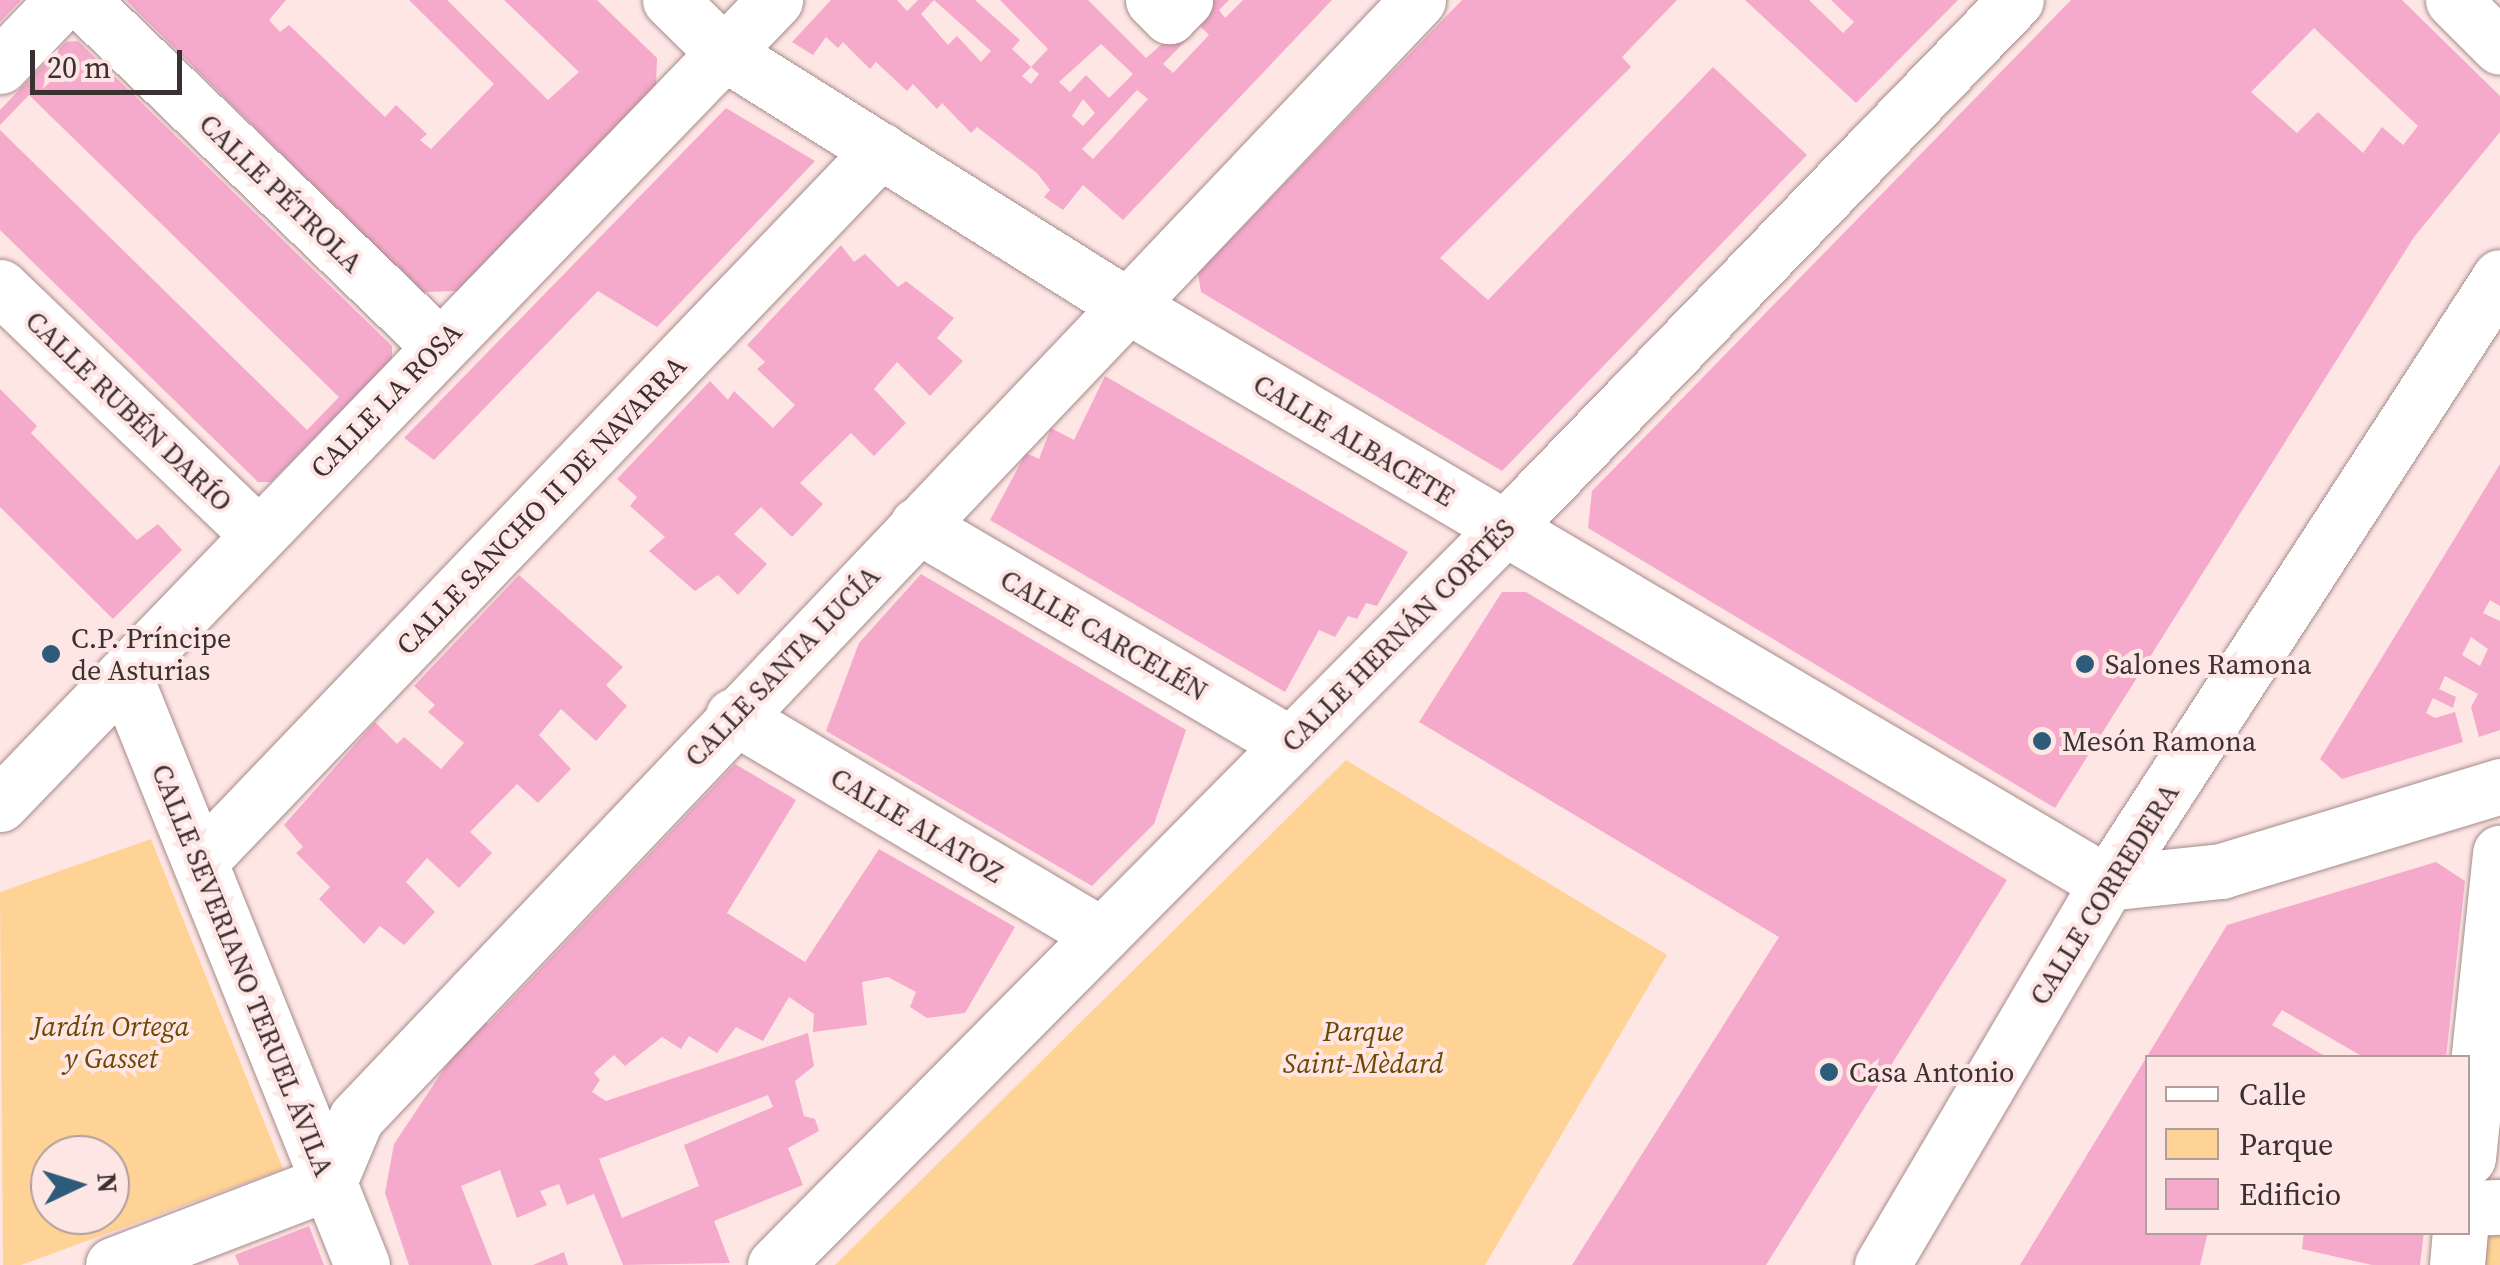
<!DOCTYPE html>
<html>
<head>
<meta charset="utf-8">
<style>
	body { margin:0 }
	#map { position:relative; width:2500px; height:1265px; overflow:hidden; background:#fee6e5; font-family:"Source Serif 4",serif }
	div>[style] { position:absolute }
	.green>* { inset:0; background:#ffd296 }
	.building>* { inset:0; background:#f5a9cb }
	.roads { filter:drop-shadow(0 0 2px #a68b8b) drop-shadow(0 0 2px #a68b8b) }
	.street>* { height:55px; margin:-27.5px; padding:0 27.5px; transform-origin:27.5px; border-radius:27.5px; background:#fff }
	.dots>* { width:28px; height:28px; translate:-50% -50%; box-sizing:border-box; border:5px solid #fee6e5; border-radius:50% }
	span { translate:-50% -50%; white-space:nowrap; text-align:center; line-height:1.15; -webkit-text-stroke:8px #fee6e5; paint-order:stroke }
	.street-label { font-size:28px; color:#3c3131 }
	.poi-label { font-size:28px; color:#3c3131 }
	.left { translate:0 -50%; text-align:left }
	.park-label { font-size:28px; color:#6e4700; font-style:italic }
	.legend { position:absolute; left:2145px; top:1055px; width:325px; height:180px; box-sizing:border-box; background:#fee6e5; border:2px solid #b09e9d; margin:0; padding:12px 18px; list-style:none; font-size:30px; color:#3c3131 }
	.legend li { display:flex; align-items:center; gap:20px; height:50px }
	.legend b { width:50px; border:2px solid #b09e9d }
	.north { position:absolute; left:30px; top:1135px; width:100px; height:100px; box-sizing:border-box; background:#fee6e5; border:2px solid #b09e9d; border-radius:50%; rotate:86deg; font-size:28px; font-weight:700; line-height:40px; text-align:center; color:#3c3131 }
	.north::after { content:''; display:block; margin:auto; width:35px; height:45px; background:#2d5b7a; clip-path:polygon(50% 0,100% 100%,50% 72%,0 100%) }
	.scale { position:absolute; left:30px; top:50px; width:152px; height:45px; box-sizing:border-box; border:5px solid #3c3131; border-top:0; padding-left:12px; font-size:30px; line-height:35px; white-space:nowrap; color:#3c3131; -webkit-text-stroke:8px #fee6e5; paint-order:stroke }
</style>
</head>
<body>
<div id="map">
	<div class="green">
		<div style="clip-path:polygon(1346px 760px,1667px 955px,1485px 1265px,835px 1265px)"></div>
		<div style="clip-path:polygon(evenodd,151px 839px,283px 1169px,21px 1265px,3px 1265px,0 892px,151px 839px,110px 1155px,110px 1215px,50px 1215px,50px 1155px,110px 1155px)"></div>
		<div style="clip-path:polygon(2500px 1207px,2500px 1265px,2457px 1265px)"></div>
	</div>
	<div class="building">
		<div style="clip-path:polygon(0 0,21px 0,0 22px)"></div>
		<div style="clip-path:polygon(126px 0,286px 0,269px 20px,280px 32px,289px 25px,385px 117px,396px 105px,427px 134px,420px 140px,431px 149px,494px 84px,409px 0,447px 0,548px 100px,579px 72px,504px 0,597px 0,657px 58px,656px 87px,458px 291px,421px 292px)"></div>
		<div style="clip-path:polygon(evenodd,831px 0,897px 0,907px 11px,918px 0,975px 0,1020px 40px,1012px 49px,1031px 67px,1022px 76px,1031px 84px,1039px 74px,1031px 67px,1048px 49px,1000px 0,1088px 0,1146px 58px,1212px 0,1229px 0,1219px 10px,1225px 18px,1243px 0,1332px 0,1123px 220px,1083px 185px,1063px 210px,1044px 197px,1050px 190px,1037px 173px,977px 127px,971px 133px,942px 103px,937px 109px,913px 84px,907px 91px,876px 62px,870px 69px,843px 42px,838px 48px,826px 37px,813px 55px,792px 42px,831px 0,934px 0,991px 51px,981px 62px,957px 36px,948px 45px,921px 14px,934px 0,831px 0,1200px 26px,1209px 35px,1173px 73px,1163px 64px,1200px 26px,831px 0,1101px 44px,1133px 74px,1109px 98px,1086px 75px,1070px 92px,1059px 82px,1101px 44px,831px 0,1137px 90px,1148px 99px,1093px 159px,1082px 149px,1137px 90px,831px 0,1083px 99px,1095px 113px,1083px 126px,1072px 116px,1083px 99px)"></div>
		<div style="clip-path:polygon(1462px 0,1677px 0,1622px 57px,1631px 67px,1440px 258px,1488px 300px,1713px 67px,1807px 155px,1502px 471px,1201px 292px,1198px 273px)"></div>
		<div style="clip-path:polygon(1745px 0,1809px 0,1843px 33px,1854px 22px,1831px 0,1958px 0,1856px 103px)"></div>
		<div style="clip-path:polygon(evenodd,2071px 0,2402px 0,2500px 96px,2500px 132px,2414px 237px,2055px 808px,1588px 528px,1592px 491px,2071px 0,2314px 28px,2418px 126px,2403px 145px,2382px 127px,2363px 153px,2318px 112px,2297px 133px,2251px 92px,2314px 28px)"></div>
		<div style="clip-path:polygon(78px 41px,392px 346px,392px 359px,271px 482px,258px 482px,0 230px,0 130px,307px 430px,339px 397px,29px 95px,0 125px,0 110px,21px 88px,66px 42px)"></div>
		<div style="clip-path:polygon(726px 108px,815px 161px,657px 327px,598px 291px,434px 460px,404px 438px)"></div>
		<div style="clip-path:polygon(841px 245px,854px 262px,865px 254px,898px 287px,906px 281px,954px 318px,937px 338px,963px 361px,930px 396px,897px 362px,874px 389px,906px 423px,874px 456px,851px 433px,800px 483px,823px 504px,792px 537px,761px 507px,734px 534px,767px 564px,738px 595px,718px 575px,695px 591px,649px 551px,665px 537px,630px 506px,637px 497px,617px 479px,710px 381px,728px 400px,734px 391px,773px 428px,795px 405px,757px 369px,765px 362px,747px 345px)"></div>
		<div style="clip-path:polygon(1105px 376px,1408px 552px,1377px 606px,1366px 603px,1357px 619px,1348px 616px,1335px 637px,1319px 630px,1285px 692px,990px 520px,1026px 453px,1039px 459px,1051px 428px,1074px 440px)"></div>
		<div style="clip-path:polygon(0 389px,37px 426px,31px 433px,137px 540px,158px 524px,182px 550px,113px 619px,0 507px)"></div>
		<div style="clip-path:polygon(evenodd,2500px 464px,2500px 606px,2490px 600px,2483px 613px,2500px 621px,2500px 730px,2479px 737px,2471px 707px,2478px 694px,2445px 676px,2439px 689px,2456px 697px,2453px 708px,2433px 698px,2426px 713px,2435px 718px,2455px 712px,2463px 742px,2342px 779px,2320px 759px,2500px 464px,2471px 637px,2488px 649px,2480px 666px,2462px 655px,2471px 637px)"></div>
		<div style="clip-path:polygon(921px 574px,1186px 730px,1154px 824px,1092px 886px,826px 731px,859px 643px)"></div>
		<div style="clip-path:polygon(519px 575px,623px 667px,606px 685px,627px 706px,596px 741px,561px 709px,539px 735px,571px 769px,538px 803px,517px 784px,470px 832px,492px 853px,459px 888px,427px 858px,406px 882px,435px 912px,404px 945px,380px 926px,364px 944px,319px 899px,330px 887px,296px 853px,303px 847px,284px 825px,375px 722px,397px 744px,404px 737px,441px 769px,464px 743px,428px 712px,435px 705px,414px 686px)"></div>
		<div style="clip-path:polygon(1502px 592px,1526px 592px,2007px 880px,1766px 1265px,1572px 1265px,1779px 937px,1419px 722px)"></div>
		<div style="clip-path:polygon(evenodd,735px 764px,796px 800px,727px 913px,805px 962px,879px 849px,1015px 927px,965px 1013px,927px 1018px,910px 1007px,916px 992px,888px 977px,862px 982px,867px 1025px,813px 1032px,814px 1014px,789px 997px,763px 1041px,736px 1027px,717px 1053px,689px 1036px,681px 1049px,662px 1037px,625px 1066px,614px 1055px,594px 1073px,600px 1080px,592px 1092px,606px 1101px,808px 1033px,814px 1066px,795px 1081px,804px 1116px,815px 1119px,819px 1131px,788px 1148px,803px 1185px,714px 1221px,730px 1263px,623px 1265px,594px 1194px,567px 1205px,559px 1184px,540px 1191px,547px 1205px,517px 1218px,500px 1170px,461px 1186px,492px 1265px,409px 1265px,385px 1193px,394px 1144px,478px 1018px,488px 1024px,735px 764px,768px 1095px,773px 1107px,684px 1145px,699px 1186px,622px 1218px,599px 1159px,768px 1095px)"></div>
		<div style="clip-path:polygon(2436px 862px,2465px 881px,2446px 1058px,2365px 1058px,2282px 1010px,2272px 1025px,2328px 1058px,2148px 1058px,2148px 1232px,2208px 1232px,2200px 1265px,2020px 1265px,2227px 925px)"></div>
		<div style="clip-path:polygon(309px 1226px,324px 1265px,239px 1265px,235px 1255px)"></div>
		<div style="clip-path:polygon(2304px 1232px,2424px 1232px,2420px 1265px,2372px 1265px,2302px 1249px)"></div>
		<div style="clip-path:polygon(564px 1252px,568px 1265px,533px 1265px)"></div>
	</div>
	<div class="roads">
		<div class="street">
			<div style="left:81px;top:0;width:496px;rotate:44deg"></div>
			<div style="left:670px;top:0;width:74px;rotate:44.5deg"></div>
			<div style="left:723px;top:52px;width:477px;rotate:32.1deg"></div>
			<div style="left:1127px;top:305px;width:1138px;rotate:30.53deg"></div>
			<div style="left:1153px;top:0;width:23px;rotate:45deg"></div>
			<div style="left:1169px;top:16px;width:23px;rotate:-45deg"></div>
			<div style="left:2453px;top:0;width:66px;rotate:45deg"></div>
			<div style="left:0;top:66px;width:91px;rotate:-46.3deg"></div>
			<div style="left:0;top:287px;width:357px;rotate:43.8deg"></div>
			<div style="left:917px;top:525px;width:433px;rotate:30.4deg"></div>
			<div style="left:124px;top:675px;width:636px;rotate:68.03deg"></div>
			<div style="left:733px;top:716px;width:429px;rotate:30.7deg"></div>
			<div style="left:0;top:804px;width:1117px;rotate:-46.05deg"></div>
			<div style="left:201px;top:860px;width:983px;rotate:-46.24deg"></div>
			<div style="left:2107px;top:883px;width:115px;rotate:-6deg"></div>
			<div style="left:2221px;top:871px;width:292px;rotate:-16.9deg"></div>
			<div style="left:2468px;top:1158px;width:307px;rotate:-84deg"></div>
			<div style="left:2468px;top:1208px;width:32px;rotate:-2deg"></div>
			<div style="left:113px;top:1265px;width:231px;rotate:-21deg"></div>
			<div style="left:329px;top:1182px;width:69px;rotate:-67.1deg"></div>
			<div style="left:356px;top:1118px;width:1542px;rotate:-46.47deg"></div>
			<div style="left:775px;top:1265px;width:1036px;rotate:-45.27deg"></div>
			<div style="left:1504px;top:529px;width:736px;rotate:-45.94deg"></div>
			<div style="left:1882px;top:1265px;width:443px;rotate:-59.5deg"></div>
			<div style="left:2107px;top:883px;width:722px;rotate:-57.04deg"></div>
			<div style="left:2457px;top:1265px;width:33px;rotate:-85deg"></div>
		</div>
	</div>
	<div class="dots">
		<div style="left:51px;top:654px;background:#2d5b7a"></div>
		<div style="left:2085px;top:664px;background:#2d5b7a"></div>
		<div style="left:2042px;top:741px;background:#2d5b7a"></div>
		<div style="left:1829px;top:1072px;background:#2d5b7a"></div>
	</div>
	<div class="street-label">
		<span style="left:281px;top:193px;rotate:44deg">CALLE PÉTROLA</span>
		<span style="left:386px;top:400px;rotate:-46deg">CALLE LA ROSA</span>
		<span style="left:129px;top:411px;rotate:44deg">CALLE RUBÉN DARÍO</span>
		<span style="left:1354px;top:440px;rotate:31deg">CALLE ALBACETE</span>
		<span style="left:541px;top:505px;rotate:-46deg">CALLE SANCHO II DE NAVARRA</span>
		<span style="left:1104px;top:635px;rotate:30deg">CALLE CARCELÉN</span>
		<span style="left:1398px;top:635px;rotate:-45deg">CALLE HERNÁN CORTÉS</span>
		<span style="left:782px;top:666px;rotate:-46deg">CALLE SANTA LUCÍA</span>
		<span style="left:917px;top:825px;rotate:31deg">CALLE ALATOZ</span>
		<span style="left:2104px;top:894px;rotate:-58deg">CALLE CORREDERA</span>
		<span style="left:243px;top:970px;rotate:68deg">CALLE SEVERIANO TERUEL ÁVILA</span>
	</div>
	<div class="poi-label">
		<span class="left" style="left:71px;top:654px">C.P. Príncipe<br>de Asturias</span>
		<span class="left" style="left:2105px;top:664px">Salones Ramona</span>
		<span class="left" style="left:2062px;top:741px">Mesón Ramona</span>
		<span class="left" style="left:1849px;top:1072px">Casa Antonio</span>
	</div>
	<div class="park-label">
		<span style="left:111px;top:1042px">Jardín Ortega<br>y Gasset</span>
		<span style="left:1363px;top:1047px">Parque<br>Saint-Mèdard</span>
	</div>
	<ul class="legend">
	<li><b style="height:12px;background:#fff"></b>Calle</li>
	<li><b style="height:28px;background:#ffd296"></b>Parque</li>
	<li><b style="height:28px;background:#f5a9cb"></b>Edificio</li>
	</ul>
	<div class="north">N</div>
	<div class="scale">20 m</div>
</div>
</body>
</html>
